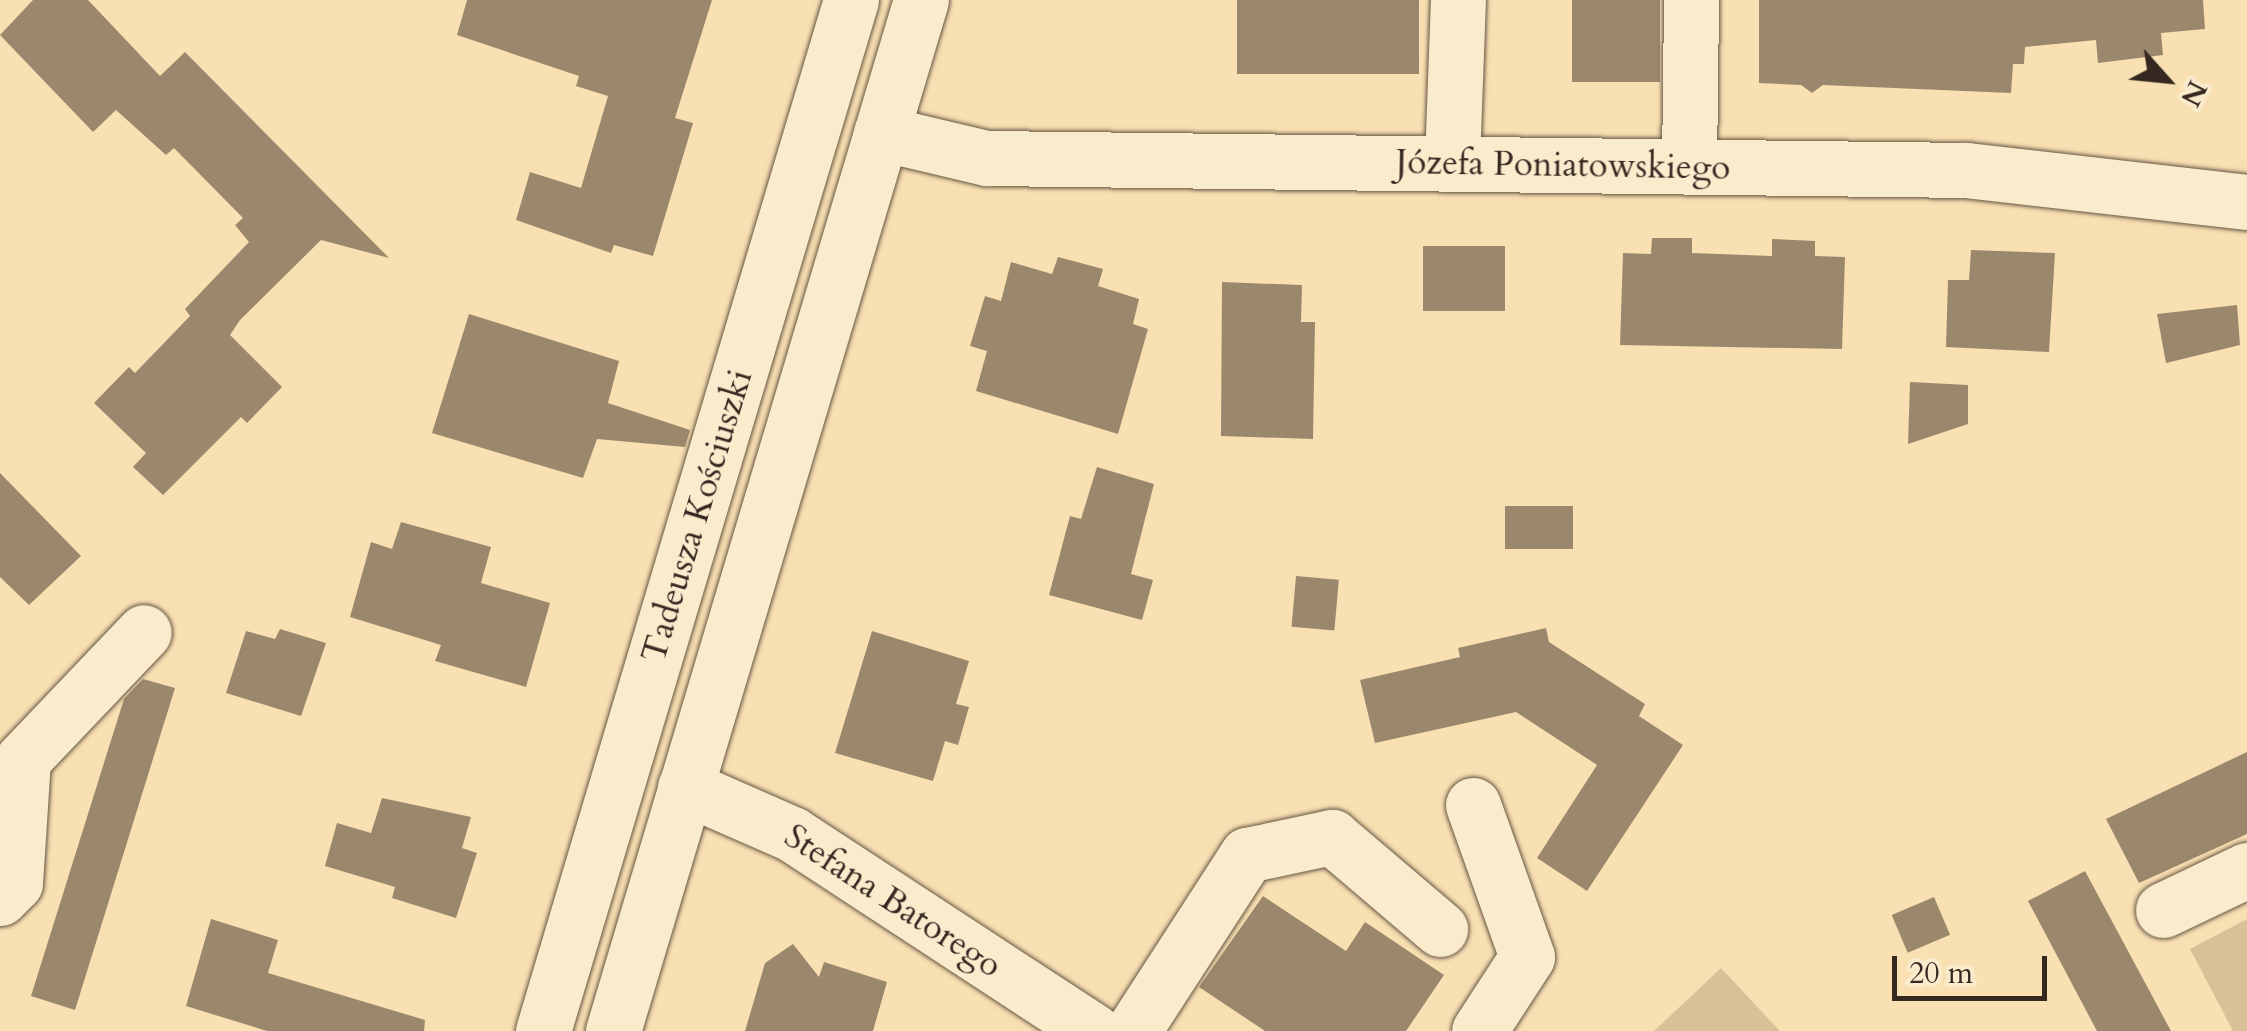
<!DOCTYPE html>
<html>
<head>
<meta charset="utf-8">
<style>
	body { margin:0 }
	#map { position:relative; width:2247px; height:1031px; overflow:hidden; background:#f9e0b2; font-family:Cardo,serif }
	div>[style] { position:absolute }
	.green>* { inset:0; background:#d8c199 }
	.building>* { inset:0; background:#9b886c; transform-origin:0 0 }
	.roads { filter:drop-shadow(0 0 2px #665645) drop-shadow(0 0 2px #665645) }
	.minor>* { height:55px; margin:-27.5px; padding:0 27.5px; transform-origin:27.5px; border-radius:27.5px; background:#fbebcd }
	span { translate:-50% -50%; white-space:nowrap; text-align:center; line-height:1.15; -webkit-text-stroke:8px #fbebcd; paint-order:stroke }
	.street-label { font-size:35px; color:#352821 }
	.north { position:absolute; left:2117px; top:30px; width:100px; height:100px; -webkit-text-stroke:8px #fbebcd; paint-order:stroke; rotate:117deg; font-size:28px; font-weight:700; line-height:40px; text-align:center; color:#352821 }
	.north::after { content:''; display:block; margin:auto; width:35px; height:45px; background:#352821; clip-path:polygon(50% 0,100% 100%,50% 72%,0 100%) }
	.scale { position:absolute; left:1892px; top:956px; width:155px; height:45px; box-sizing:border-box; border:5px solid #352821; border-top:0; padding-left:12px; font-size:30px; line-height:35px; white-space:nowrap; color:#352821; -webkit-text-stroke:8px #fbebcd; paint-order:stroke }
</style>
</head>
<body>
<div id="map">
	<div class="green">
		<div style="clip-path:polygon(2247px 919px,2247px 1031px,2233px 1031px,2190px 949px)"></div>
		<div style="clip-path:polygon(1721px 968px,1780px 1031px,1654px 1031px)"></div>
	</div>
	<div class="building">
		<div style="clip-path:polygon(33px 0,88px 0,160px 76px,185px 52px,389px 258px,321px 240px,240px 320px,230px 335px,282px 387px,247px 423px,241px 417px,163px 495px,133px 467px,146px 453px,94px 403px,129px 367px,135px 373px,190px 316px,185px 309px,249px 242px,235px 225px,243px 218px,174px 148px,166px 155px,116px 110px,93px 132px,0 35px)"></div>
		<div style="clip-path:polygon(467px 0,712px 0,675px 118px,693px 123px,653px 256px,614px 245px,611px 253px,516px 220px,530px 172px,581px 188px,608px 96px,576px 86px,579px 76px,457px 35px)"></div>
		<div style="left:1237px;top:0;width:182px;height:74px"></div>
		<div style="left:1572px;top:0;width:88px;height:82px"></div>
		<div style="clip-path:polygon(1759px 0,2203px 0,2205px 29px,2161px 33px,2163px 55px,2098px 63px,2096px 40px,2025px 47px,2024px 64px,2013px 64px,2011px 93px,1823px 85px,1812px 93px,1801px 85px,1759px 83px)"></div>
		<div style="clip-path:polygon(1652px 238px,1692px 238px,1692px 253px,1772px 256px,1772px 239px,1815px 241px,1815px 256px,1845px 257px,1842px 349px,1620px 345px,1623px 253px,1651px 254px)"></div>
		<div style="left:1423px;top:246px;width:82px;height:65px"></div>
		<div style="clip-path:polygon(1971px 250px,2055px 253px,2049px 352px,1946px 347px,1948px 280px,1969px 280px)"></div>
		<div style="clip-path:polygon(1058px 257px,1103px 269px,1098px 286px,1139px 299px,1133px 324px,1148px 329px,1118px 434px,976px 391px,987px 351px,970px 346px,985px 296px,1001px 301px,1011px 262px,1052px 274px)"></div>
		<div style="clip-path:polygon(1222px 282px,1302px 285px,1301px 322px,1315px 322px,1313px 439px,1221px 436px)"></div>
		<div style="clip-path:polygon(2237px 305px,2240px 345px,2166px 363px,2157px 314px)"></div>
		<div style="clip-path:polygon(469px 314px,619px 361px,608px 403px,690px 430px,685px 447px,597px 439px,583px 478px,432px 433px)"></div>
		<div style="clip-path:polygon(1910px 382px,1968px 385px,1968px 424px,1908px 444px)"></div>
		<div style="clip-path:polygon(1097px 467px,1154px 484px,1131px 574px,1153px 580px,1142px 620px,1049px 595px,1070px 516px,1081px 519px)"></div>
		<div style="clip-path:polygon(0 473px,81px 556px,29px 605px,0 577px)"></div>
		<div style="left:1505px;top:506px;width:68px;height:43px"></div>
		<div style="clip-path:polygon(401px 522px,491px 547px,481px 583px,550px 603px,526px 687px,435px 661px,441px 645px,350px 617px,371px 542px,392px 549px)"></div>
		<div style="left:1296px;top:576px;width:43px;height:51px;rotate:5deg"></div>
		<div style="clip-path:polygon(1546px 628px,1549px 642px,1645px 704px,1639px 716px,1683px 745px,1587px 891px,1537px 858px,1597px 765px,1516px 712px,1375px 743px,1360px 680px,1460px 657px,1458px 648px)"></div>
		<div style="clip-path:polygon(280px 629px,326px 643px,301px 716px,226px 693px,246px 631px,275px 639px)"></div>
		<div style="clip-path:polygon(872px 631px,969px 661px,956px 704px,969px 707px,958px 745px,945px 741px,933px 781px,835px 753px)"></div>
		<div style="clip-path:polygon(143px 679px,175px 688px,75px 1010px,31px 996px,124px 699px)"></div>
		<div style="clip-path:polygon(2247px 752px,2247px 834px,2139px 883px,2106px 819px)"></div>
		<div style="clip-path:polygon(382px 798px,471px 817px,462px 848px,477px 853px,456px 918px,392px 898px,395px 887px,325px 866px,337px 823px,371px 833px)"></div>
		<div style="clip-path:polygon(2085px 871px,2171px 1031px,2097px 1031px,2028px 901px)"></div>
		<div style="clip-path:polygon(1263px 896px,1346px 951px,1365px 922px,1444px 975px,1406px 1031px,1265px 1031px,1199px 987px)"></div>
		<div style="left:1934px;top:897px;width:41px;height:46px;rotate:67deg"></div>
		<div style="clip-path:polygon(211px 919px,278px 940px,268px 973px,425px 1020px,424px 1031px,267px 1031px,186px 1006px)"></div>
		<div style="clip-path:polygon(793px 944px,819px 977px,824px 962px,887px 982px,873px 1031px,745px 1031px,765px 963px)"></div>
	</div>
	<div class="roads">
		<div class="minor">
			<div style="left:881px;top:133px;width:109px;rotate:13.3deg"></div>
			<div style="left:987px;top:158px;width:979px;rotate:0.7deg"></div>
			<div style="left:1966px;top:170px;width:283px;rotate:6.5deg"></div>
			<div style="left:1452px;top:162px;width:162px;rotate:-87.9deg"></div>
			<div style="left:1689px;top:167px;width:167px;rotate:-89.3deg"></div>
			<div style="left:685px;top:787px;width:117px;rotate:23.7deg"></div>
			<div style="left:792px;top:834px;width:360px;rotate:33.2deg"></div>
			<div style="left:1473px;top:805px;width:161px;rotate:70.4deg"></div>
			<div style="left:1527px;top:957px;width:88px;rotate:123deg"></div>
			<div style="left:0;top:898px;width:21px;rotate:-45deg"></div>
			<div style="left:15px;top:883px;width:124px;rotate:-86.3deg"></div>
			<div style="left:23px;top:759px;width:175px;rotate:-46.4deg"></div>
			<div style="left:2163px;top:910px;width:93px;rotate:-25.5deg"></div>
			<div style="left:543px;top:1031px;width:1076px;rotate:-73.37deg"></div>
			<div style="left:613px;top:1031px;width:1076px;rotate:-73.37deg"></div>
			<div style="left:1133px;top:1031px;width:210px;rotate:-57.1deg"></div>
			<div style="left:1247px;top:855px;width:87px;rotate:-12deg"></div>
			<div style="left:1332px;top:837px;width:142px;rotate:40.4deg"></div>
		</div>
	</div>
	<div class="street-label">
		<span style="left:1563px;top:165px;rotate:1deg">Józefa Poniatowskiego</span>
		<span style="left:697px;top:516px;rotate:-73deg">Tadeusza Kościuszki</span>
		<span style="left:893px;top:901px;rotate:33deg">Stefana Batorego</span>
	</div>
	<div class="north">N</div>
	<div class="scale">20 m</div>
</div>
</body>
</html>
